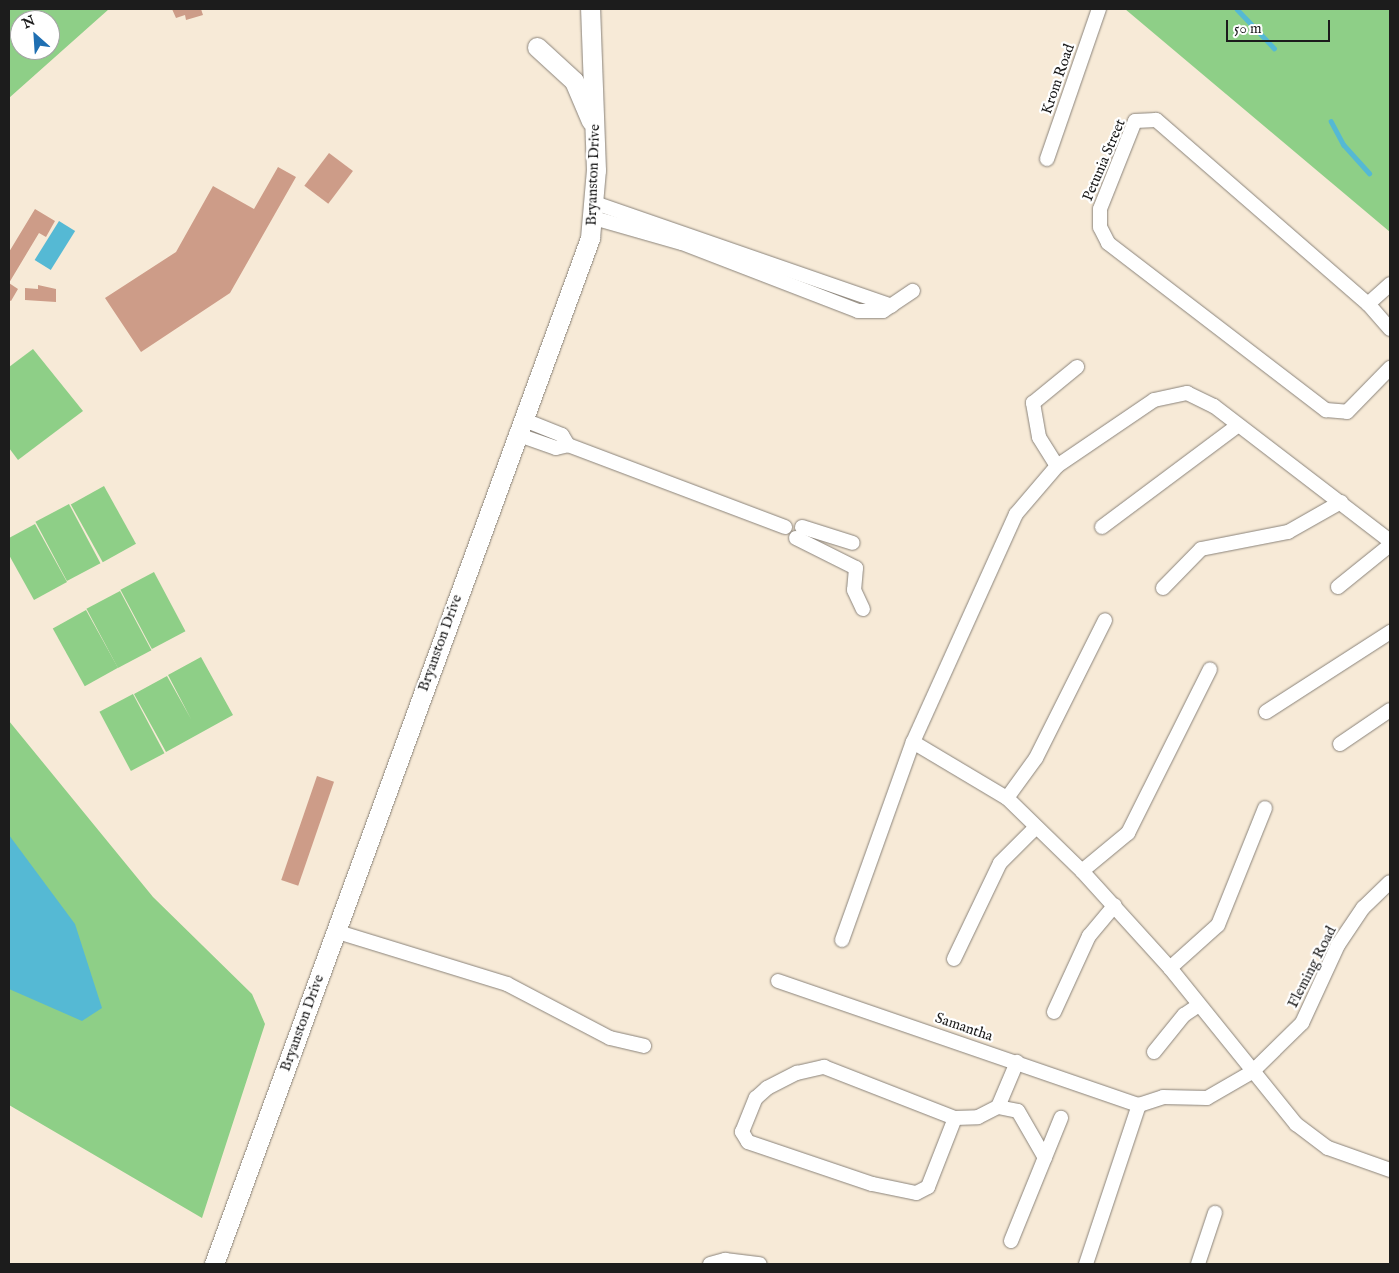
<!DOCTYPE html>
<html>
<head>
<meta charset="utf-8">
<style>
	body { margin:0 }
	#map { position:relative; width:1399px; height:1273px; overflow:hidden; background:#f7ead7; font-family:"IM FELL English",serif }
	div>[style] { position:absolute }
	.green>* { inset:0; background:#8ecf87; transform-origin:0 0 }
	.water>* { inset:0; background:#55b9d4; transform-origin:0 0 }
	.stream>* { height:4.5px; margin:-2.25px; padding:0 2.25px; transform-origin:2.25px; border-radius:2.25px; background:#55b9d4 }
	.building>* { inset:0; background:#cd9c88; transform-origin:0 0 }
	.roads { filter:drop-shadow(0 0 1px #8a837a) drop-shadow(0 0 1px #8a837a) }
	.street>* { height:14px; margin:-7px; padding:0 7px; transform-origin:7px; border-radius:7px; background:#fff }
	.secondary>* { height:19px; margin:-9.5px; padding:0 9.5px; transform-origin:9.5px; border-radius:9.5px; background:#fff }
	span { translate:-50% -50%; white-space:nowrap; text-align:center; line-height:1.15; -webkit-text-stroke:4.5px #fff; paint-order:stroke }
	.street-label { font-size:15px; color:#1c1c1c }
	.frame { position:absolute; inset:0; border:10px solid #1c1c1c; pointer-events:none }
	.north { position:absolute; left:10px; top:10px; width:50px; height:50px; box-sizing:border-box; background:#fff; border:1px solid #a4a4a4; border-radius:50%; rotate:334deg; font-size:14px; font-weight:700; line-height:20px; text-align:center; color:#1c1c1c }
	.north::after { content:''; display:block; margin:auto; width:18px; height:22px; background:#1f6fb2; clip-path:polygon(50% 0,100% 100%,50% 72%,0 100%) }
	.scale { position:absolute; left:1226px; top:20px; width:104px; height:22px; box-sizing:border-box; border:2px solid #1c1c1c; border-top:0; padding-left:6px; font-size:15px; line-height:18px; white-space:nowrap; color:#1c1c1c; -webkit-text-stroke:4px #fff; paint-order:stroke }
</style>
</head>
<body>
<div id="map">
	<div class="green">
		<div style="clip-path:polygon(evenodd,9px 9px,109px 9px,9px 98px,9px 9px,20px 20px,50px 20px,50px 50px,20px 50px,20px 20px)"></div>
		<div style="clip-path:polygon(1125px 9px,1390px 9px,1390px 232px)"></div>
		<div style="clip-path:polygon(33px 349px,83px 411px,18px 460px,9px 448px,9px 367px)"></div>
		<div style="left:104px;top:486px;width:66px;height:38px;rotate:61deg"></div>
		<div style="left:69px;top:504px;width:67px;height:38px;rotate:62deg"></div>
		<div style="clip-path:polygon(35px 524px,67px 582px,34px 600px,9px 555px,9px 538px)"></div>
		<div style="left:154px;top:572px;width:67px;height:38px;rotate:62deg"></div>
		<div style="left:120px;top:591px;width:67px;height:38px;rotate:62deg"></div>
		<div style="left:86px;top:610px;width:66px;height:38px;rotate:61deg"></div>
		<div style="clip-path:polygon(201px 657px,233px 715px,166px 752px,134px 694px,167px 676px,191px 719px,168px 675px)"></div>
		<div style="left:133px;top:694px;width:67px;height:38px;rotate:62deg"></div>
		<div style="clip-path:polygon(9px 721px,153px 897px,252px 994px,265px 1024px,202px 1218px,9px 1105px)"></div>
	</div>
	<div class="water">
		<div style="left:59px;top:221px;width:19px;height:46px;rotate:32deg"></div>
		<div style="clip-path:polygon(9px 835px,75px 924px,102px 1008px,82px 1021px,9px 989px)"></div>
	</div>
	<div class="stream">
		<div style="left:1237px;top:9px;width:54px;rotate:46.5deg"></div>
		<div style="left:1331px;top:121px;width:27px;rotate:62deg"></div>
		<div style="left:1344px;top:145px;width:38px;rotate:48deg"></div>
	</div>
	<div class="building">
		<div style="clip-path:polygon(172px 9px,201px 9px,203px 15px,186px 20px,185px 15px,176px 18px)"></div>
		<div style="left:329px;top:153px;width:30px;height:41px;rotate:37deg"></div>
		<div style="clip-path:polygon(278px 167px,296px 177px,230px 293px,141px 352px,105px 298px,176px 252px,213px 186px,254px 209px)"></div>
		<div style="clip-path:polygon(35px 209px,55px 221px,46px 237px,39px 233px,9px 283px,18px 289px,11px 301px,9px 300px,9px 252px)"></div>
		<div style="clip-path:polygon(38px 285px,56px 289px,56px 302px,25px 300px,25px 288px,38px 289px)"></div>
		<div style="left:317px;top:776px;width:18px;height:110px;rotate:19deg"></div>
	</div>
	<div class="roads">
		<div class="street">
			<div style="left:1047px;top:159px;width:159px;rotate:-70.9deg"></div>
			<div style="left:595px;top:203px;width:314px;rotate:19.1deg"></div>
			<div style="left:594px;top:218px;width:91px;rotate:15.9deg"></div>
			<div style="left:682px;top:243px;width:189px;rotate:21.1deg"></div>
			<div style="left:858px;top:311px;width:25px"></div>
			<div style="left:883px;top:311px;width:36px;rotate:-34deg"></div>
			<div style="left:1368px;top:304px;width:30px;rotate:-42deg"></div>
			<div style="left:1390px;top:329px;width:33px;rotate:-131deg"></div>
			<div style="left:1368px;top:304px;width:281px;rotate:-139deg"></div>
			<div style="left:1156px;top:120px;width:21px;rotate:177deg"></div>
			<div style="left:1135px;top:121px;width:95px;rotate:111.7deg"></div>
			<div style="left:1100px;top:209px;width:18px;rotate:90deg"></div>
			<div style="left:1100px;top:227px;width:18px;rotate:63deg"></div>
			<div style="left:1108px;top:243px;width:275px;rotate:37.5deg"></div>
			<div style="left:1326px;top:410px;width:21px;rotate:5deg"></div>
			<div style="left:1347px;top:412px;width:62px;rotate:-45.7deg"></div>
			<div style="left:522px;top:419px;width:43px;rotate:21.8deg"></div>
			<div style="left:562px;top:435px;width:12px;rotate:59deg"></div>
			<div style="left:516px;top:434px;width:42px;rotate:19.3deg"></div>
			<div style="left:556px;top:448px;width:12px;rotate:-14deg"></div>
			<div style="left:568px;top:445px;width:232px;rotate:20.7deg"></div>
			<div style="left:1057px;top:466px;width:34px;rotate:-122deg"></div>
			<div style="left:1039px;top:437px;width:35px;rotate:-100deg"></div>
			<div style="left:1033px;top:403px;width:57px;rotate:-39.3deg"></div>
			<div style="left:802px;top:527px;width:53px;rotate:17.4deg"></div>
			<div style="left:1102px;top:527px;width:169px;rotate:-36.8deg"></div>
			<div style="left:796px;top:538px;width:67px;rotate:26.6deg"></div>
			<div style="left:856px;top:568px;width:22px;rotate:95deg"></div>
			<div style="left:854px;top:590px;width:21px;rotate:65deg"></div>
			<div style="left:1338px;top:587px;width:67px;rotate:-38.9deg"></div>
			<div style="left:1163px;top:588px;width:54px;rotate:-45.7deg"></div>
			<div style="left:1201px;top:549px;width:89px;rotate:-11.1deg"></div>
			<div style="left:1288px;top:532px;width:61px;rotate:-29.5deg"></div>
			<div style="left:1266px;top:712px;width:148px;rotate:-32.8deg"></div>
			<div style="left:913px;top:742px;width:109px;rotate:30.8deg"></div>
			<div style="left:1007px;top:798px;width:105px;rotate:44.2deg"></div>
			<div style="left:1082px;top:871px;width:131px;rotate:47.8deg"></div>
			<div style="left:1170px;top:968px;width:201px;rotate:51.1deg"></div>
			<div style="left:1296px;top:1124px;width:40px;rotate:37deg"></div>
			<div style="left:1328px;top:1148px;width:66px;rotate:19.5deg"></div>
			<div style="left:1340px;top:744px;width:60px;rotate:-34.2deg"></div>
			<div style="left:1007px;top:798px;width:49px;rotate:-54.1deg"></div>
			<div style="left:1036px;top:758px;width:154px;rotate:-63.4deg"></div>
			<div style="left:1082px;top:871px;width:60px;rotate:-39.6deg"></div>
			<div style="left:1128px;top:833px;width:183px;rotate:-63.4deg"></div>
			<div style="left:335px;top:931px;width:180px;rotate:17.1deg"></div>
			<div style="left:507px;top:984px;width:116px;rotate:27.7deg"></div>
			<div style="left:610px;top:1038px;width:35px;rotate:13deg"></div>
			<div style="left:842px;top:940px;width:210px;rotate:-70.3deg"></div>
			<div style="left:913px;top:742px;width:250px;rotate:-65.7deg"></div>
			<div style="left:1016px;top:514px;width:63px;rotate:-49.5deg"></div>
			<div style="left:1057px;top:466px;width:117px;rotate:-34.2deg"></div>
			<div style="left:1154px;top:400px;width:34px;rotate:-12deg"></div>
			<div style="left:1187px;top:393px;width:30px;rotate:26deg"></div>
			<div style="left:1214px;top:406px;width:222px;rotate:37.5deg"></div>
			<div style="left:954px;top:959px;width:106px;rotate:-64.4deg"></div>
			<div style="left:1000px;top:863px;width:51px;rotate:-45deg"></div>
			<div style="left:1170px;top:968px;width:64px;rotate:-41.9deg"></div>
			<div style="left:1218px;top:925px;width:126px;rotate:-68.1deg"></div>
			<div style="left:778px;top:981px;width:382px;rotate:19deg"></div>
			<div style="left:1054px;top:1012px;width:84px;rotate:-65.3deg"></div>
			<div style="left:1089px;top:936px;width:40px;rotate:-50deg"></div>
			<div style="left:1154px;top:1052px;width:48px;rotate:-51deg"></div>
			<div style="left:1184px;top:1015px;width:18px;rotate:-34deg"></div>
			<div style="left:1139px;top:1105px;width:25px;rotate:-18deg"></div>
			<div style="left:1163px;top:1097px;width:44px;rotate:1.3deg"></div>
			<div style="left:1207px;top:1098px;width:52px;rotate:-30deg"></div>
			<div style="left:1252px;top:1072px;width:70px;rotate:-44.4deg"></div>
			<div style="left:1302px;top:1023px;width:86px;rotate:-65.2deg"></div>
			<div style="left:1338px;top:945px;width:45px;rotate:-56deg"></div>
			<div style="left:1363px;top:908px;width:37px;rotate:-44deg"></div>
			<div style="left:998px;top:1107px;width:49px;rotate:-67.1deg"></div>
			<div style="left:955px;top:1118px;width:74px;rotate:111.4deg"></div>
			<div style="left:928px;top:1187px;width:13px;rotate:153deg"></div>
			<div style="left:916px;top:1193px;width:45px;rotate:-168.4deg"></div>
			<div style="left:872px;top:1184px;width:131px;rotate:-161.3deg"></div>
			<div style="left:748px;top:1142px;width:12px;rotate:-121deg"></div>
			<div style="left:742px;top:1132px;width:37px;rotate:-68deg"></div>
			<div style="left:756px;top:1098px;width:15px;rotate:-42deg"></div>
			<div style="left:767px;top:1088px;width:34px;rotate:-27deg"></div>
			<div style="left:797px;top:1073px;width:28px;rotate:-13deg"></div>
			<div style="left:824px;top:1067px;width:141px;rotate:21.3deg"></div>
			<div style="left:955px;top:1118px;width:23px;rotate:-2deg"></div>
			<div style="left:978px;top:1117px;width:22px;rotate:-27deg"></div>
			<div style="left:998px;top:1107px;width:20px;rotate:11deg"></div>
			<div style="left:1018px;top:1111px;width:54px;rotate:60.1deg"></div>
			<div style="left:1011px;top:1241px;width:133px;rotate:-67.9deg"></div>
			<div style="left:710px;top:1264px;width:16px;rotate:-15deg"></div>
			<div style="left:725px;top:1260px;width:35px;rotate:7deg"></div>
			<div style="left:1086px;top:1264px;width:168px;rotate:-71.6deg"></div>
			<div style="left:1198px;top:1264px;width:54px;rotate:-71.6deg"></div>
		</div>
		<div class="secondary">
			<div style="left:537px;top:47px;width:50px;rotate:42.6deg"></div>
			<div style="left:574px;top:81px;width:43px;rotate:67deg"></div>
			<div style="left:214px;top:1264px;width:1093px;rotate:-69.87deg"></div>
			<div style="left:590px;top:238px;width:68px;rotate:-85deg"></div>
			<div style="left:596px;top:170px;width:161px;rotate:-92.1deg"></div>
		</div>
	</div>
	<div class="street-label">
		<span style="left:1058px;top:79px;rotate:-71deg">Krom Road</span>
		<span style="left:1104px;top:160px;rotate:-67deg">Petunia Street</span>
		<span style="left:593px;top:175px;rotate:-88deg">Bryanston Drive</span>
		<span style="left:440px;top:643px;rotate:-70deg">Bryanston Drive</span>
		<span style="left:1312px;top:967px;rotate:-63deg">Fleming Road</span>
		<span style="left:302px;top:1023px;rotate:-70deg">Bryanston Drive</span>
		<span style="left:964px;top:1027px;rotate:19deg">Samantha</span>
	</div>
	<div class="frame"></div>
	<div class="north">N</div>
	<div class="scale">50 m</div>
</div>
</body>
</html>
